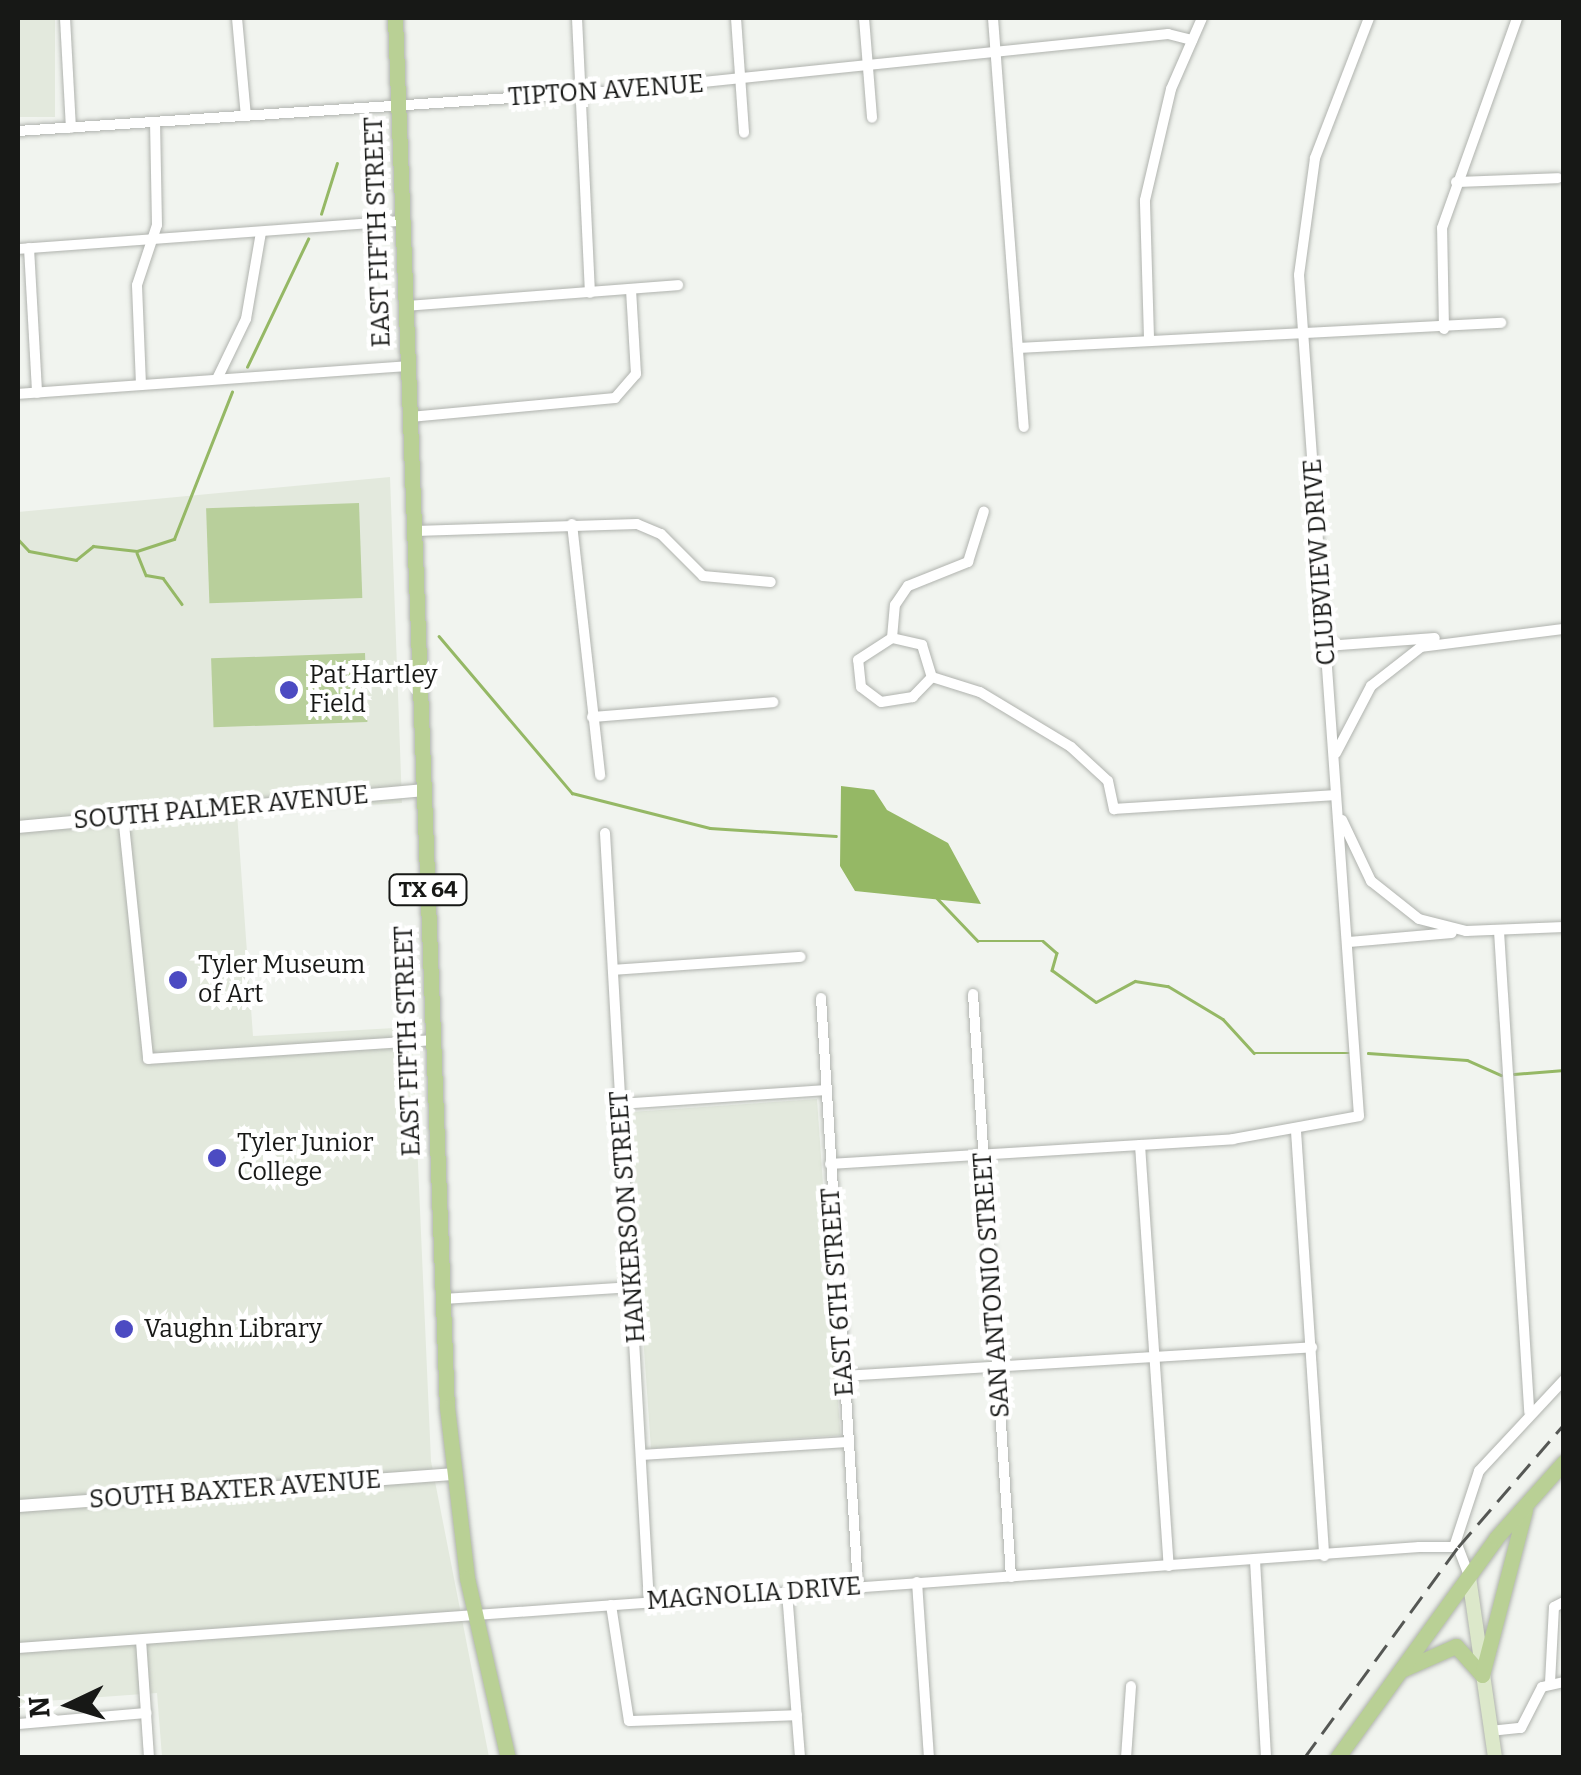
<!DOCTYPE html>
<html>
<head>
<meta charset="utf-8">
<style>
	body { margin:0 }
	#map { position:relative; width:1581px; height:1775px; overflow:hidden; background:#f1f4ef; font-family:Bitter,serif }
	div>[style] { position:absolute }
	.built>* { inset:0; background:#e3e9dd; transform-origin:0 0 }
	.green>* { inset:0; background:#b8cf9b; transform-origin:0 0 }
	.water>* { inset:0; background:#95b865 }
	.stream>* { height:2.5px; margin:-1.25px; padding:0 1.25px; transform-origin:1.25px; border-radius:1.25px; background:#95b865 }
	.roads { filter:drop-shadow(0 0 2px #b0b3ae) drop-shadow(0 0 2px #b0b3ae) }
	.minor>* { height:10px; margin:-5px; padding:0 5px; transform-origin:5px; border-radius:5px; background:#fff }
	.tertiary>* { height:12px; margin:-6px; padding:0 6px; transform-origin:6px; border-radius:6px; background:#fff }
	.secondary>* { height:14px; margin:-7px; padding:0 7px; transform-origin:7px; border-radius:7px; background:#dce8ca }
	.primary>* { height:15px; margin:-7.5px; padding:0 7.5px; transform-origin:7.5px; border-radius:7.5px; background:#b9d095 }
	.rail>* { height:2.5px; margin-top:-1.25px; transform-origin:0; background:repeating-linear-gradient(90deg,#555754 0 20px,transparent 0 30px) }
	.dots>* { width:28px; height:28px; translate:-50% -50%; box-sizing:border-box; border:5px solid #fff; border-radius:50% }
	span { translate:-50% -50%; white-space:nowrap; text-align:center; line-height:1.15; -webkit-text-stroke:8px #fff; paint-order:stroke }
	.shield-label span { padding:2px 8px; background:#fff; border:2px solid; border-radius:8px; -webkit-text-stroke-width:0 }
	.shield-label { font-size:22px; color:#171816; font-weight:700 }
	.street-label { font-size:25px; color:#171816 }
	.poi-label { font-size:25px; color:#171816 }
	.left { translate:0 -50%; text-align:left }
	.frame { position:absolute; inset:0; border:20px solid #171816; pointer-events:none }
	.north { position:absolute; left:20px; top:1655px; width:100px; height:100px; -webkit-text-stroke:8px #fff; paint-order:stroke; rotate:266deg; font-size:28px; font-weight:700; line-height:40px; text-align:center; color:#171816 }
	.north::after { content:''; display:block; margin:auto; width:35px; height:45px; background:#171816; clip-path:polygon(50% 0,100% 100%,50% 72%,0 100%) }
</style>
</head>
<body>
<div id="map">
	<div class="built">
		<div style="left:18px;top:18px;width:37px;height:99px"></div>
		<div style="clip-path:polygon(390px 477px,402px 803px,237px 813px,253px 1036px,412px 1027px,431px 1461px,489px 1757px,162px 1757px,157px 1693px,18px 1703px,18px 512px)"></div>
		<div style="left:817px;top:1099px;width:337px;height:190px;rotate:86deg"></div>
	</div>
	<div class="green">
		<div style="left:359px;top:503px;width:95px;height:153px;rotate:88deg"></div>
		<div style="left:365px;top:653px;width:69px;height:154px;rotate:88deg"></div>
	</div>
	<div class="water">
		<div style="clip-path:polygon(841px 786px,874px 790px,887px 810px,948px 843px,981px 904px,855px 891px,840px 866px)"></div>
	</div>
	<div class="stream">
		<div style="left:321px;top:214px;width:53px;rotate:-72.6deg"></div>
		<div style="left:247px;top:367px;width:142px;rotate:-64.5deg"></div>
		<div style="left:18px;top:539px;width:16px;rotate:47deg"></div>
		<div style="left:29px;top:551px;width:48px;rotate:10.8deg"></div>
		<div style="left:76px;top:560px;width:22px;rotate:-39deg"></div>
		<div style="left:93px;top:546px;width:44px;rotate:6.5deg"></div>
		<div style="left:137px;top:551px;width:39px;rotate:-18deg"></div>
		<div style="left:174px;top:539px;width:158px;rotate:-68.5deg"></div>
		<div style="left:137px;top:553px;width:24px;rotate:68deg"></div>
		<div style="left:146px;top:575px;width:17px;rotate:10deg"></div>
		<div style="left:163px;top:578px;width:32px;rotate:54deg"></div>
		<div style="left:439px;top:636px;width:206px;rotate:49.7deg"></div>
		<div style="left:572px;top:793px;width:142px;rotate:14.2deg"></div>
		<div style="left:710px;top:828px;width:126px;rotate:3.6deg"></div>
		<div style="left:937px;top:898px;width:59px;rotate:46.4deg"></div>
		<div style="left:978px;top:941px;width:65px"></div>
		<div style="left:1043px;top:941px;width:18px;rotate:41deg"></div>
		<div style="left:1057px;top:953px;width:18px;rotate:106deg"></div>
		<div style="left:1052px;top:970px;width:54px;rotate:36deg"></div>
		<div style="left:1096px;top:1002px;width:44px;rotate:-28.3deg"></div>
		<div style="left:1135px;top:981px;width:33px;rotate:9deg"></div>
		<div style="left:1168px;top:986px;width:64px;rotate:31deg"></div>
		<div style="left:1223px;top:1019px;width:46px;rotate:47.6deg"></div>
		<div style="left:1254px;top:1053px;width:95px"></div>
		<div style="left:1368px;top:1053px;width:99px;rotate:4deg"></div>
		<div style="left:1467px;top:1060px;width:37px;rotate:24deg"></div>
		<div style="left:1514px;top:1074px;width:50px;rotate:-4.6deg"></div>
	</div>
	<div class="roads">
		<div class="minor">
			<div style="left:65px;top:18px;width:110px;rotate:86.9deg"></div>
			<div style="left:237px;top:18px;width:98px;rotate:84.8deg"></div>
			<div style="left:577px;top:18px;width:275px;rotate:87.3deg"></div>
			<div style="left:736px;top:18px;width:115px;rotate:86deg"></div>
			<div style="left:864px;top:18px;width:100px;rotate:85.4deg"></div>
			<div style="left:993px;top:18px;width:410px;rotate:85.7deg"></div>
			<div style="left:18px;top:131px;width:599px;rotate:-3.83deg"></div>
			<div style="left:616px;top:91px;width:555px;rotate:-5.9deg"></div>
			<div style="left:1168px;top:34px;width:25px;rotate:14deg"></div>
			<div style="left:1456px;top:182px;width:102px;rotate:-2.2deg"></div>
			<div style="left:29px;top:248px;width:145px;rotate:86.8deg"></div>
			<div style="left:18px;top:249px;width:386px;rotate:-4.2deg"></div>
			<div style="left:406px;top:306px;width:273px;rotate:-4.4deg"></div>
			<div style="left:1444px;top:329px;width:101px;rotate:-91.1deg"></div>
			<div style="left:1442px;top:228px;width:223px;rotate:-70.3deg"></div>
			<div style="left:1149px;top:338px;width:138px;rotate:-91.7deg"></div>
			<div style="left:1145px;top:200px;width:114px;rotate:-76.8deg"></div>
			<div style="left:1171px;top:89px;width:77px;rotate:-66.4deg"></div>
			<div style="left:1018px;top:348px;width:484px;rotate:-3deg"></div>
			<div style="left:217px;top:379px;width:67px;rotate:-64.2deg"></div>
			<div style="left:246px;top:319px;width:88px;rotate:-80.2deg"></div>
			<div style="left:141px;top:385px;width:100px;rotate:-92.3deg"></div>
			<div style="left:137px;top:285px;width:63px;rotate:-71.6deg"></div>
			<div style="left:157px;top:225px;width:102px;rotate:-91.1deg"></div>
			<div style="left:18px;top:394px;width:392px;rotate:-4.1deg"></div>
			<div style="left:410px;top:417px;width:206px;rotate:-5.3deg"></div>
			<div style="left:615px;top:398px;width:32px;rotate:-49deg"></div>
			<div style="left:636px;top:374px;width:85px;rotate:-93.4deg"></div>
			<div style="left:572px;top:524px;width:253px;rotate:83.6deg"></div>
			<div style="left:415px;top:531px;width:222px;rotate:-1.8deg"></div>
			<div style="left:637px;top:524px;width:26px;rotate:23deg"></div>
			<div style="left:661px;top:534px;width:59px;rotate:45deg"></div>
			<div style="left:703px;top:576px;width:68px;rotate:5deg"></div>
			<div style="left:892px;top:638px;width:31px;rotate:13deg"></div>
			<div style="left:922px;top:645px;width:34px;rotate:73deg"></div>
			<div style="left:932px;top:677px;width:28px;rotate:134deg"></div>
			<div style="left:913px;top:697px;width:32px;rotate:171deg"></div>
			<div style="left:881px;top:702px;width:25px;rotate:-143deg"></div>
			<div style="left:861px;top:687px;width:27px;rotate:-96deg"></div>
			<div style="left:858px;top:660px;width:40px;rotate:-32.9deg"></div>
			<div style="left:892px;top:638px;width:33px;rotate:-85deg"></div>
			<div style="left:895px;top:605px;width:23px;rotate:-56deg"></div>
			<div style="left:908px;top:586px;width:65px;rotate:-21.8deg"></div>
			<div style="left:968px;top:562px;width:53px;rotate:-72.6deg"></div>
			<div style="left:1326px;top:646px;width:109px;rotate:-4.2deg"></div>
			<div style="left:932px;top:677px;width:50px;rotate:17.4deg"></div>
			<div style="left:980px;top:692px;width:106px;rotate:31.1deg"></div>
			<div style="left:1071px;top:747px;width:50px;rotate:42.6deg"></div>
			<div style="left:1108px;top:781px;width:29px;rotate:78deg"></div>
			<div style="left:1114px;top:809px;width:222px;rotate:-3.6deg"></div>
			<div style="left:592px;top:717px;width:182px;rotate:-4.7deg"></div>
			<div style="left:1336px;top:753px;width:76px;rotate:-62.4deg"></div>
			<div style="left:1371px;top:686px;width:63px;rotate:-38deg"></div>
			<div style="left:1421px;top:647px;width:144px;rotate:-7.2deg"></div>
			<div style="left:123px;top:815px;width:245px;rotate:84.1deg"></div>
			<div style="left:148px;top:1059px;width:286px;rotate:-3.8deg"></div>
			<div style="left:1342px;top:820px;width:68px;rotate:64.6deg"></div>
			<div style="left:1371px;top:881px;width:61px;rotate:38.4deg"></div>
			<div style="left:1419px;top:919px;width:49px;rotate:14.3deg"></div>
			<div style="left:1466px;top:931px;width:98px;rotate:-2.3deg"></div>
			<div style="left:605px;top:833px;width:770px;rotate:86.73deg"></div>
			<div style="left:1499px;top:931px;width:482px;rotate:86.4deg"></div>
			<div style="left:1349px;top:942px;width:103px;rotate:-5deg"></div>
			<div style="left:613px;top:970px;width:188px;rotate:-4deg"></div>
			<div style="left:973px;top:994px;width:584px;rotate:86.27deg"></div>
			<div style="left:821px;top:998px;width:589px;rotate:86.4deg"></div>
			<div style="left:620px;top:1104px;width:206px;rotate:-3.9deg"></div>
			<div style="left:1296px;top:1131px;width:426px;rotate:86.2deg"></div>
			<div style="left:1140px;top:1145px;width:422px;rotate:86.1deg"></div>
			<div style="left:830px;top:1164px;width:404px;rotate:-3.5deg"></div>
			<div style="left:1233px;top:1139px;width:128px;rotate:-10.3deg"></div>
			<div style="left:1359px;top:1116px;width:843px;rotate:-94.08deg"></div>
			<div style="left:1299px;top:275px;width:118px;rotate:-82.2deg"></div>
			<div style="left:1315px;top:158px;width:150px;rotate:-68.9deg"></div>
			<div style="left:444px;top:1299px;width:189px;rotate:-3.6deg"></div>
			<div style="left:844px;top:1376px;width:469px;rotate:-3.5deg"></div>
			<div style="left:642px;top:1455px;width:205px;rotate:-3.6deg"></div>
			<div style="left:1454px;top:1547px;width:80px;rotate:-71.8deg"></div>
			<div style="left:1479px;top:1471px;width:125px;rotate:-47deg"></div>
			<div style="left:1255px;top:1560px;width:198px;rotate:86.8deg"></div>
			<div style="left:917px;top:1582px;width:176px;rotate:86.1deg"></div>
			<div style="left:787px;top:1592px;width:167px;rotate:85.5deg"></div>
			<div style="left:611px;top:1605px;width:117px;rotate:81.2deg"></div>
			<div style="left:629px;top:1721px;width:168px;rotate:-2deg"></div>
			<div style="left:141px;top:1640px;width:118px;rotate:86.1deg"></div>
			<div style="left:18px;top:1648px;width:1405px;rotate:-4.12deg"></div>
			<div style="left:1419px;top:1547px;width:39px"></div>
			<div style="left:1458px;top:1547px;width:31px;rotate:69deg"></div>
			<div style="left:1550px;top:1683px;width:76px;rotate:-87deg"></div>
			<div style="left:1554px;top:1607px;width:11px;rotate:-27deg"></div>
			<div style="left:18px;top:1724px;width:129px;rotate:-4.9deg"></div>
			<div style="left:1490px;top:1731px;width:31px;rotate:-6deg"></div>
			<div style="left:1521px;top:1728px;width:46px;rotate:-62.9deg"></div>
			<div style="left:1542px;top:1687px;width:23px;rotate:-13deg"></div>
			<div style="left:1126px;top:1758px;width:72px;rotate:-86deg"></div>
		</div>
		<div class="tertiary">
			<div style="left:18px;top:827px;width:408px;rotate:-5.2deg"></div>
			<div style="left:18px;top:1506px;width:436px;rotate:-4.2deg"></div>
		</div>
		<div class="secondary">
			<div style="left:1469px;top:1577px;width:183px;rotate:81.8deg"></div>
		</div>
		<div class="primary">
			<div style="left:395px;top:18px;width:1390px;rotate:87.86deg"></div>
			<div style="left:447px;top:1407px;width:172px;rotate:83.3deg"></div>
			<div style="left:467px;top:1578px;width:185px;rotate:77.2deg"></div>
			<div style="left:1404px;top:1669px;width:57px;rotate:-23.9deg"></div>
			<div style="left:1456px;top:1646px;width:39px;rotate:48deg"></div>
			<div style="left:1482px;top:1675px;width:171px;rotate:-75.4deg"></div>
			<div style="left:1337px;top:1758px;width:271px;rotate:-54.1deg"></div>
			<div style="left:1496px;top:1538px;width:102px;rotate:-48.2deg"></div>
		</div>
	</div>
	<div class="rail">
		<div style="left:1304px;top:1758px;width:261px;rotate:-53.9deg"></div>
		<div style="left:1458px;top:1547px;width:162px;rotate:-49.2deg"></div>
	</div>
	<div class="dots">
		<div style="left:289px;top:690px;background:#4c4bc2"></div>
		<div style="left:178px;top:980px;background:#4c4bc2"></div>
		<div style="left:217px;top:1158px;background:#4c4bc2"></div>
		<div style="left:124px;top:1329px;background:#4c4bc2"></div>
	</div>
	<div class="shield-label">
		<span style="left:428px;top:890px">TX 64</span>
	</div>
	<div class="street-label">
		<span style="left:606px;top:91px;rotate:-4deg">TIPTON AVENUE</span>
		<span style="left:378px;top:232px;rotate:-92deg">EAST FIFTH STREET</span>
		<span style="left:1320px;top:562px;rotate:-94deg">CLUBVIEW DRIVE</span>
		<span style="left:221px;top:808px;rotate:-5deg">SOUTH PALMER AVENUE</span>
		<span style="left:408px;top:1041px;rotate:-92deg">EAST FIFTH STREET</span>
		<span style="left:628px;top:1217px;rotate:-94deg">HANKERSON STREET</span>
		<span style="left:992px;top:1285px;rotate:-94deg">SAN ANTONIO STREET</span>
		<span style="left:838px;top:1292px;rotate:-94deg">EAST 6TH STREET</span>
		<span style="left:235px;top:1490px;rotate:-4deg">SOUTH BAXTER AVENUE</span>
		<span style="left:754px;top:1594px;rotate:-4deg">MAGNOLIA DRIVE</span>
	</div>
	<div class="poi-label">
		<span class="left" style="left:309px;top:690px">Pat Hartley<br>Field</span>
		<span class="left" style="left:198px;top:980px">Tyler Museum<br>of Art</span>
		<span class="left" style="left:237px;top:1158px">Tyler Junior<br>College</span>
		<span class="left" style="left:144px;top:1329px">Vaughn Library</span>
	</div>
	<div class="frame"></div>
	<div class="north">N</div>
</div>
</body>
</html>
